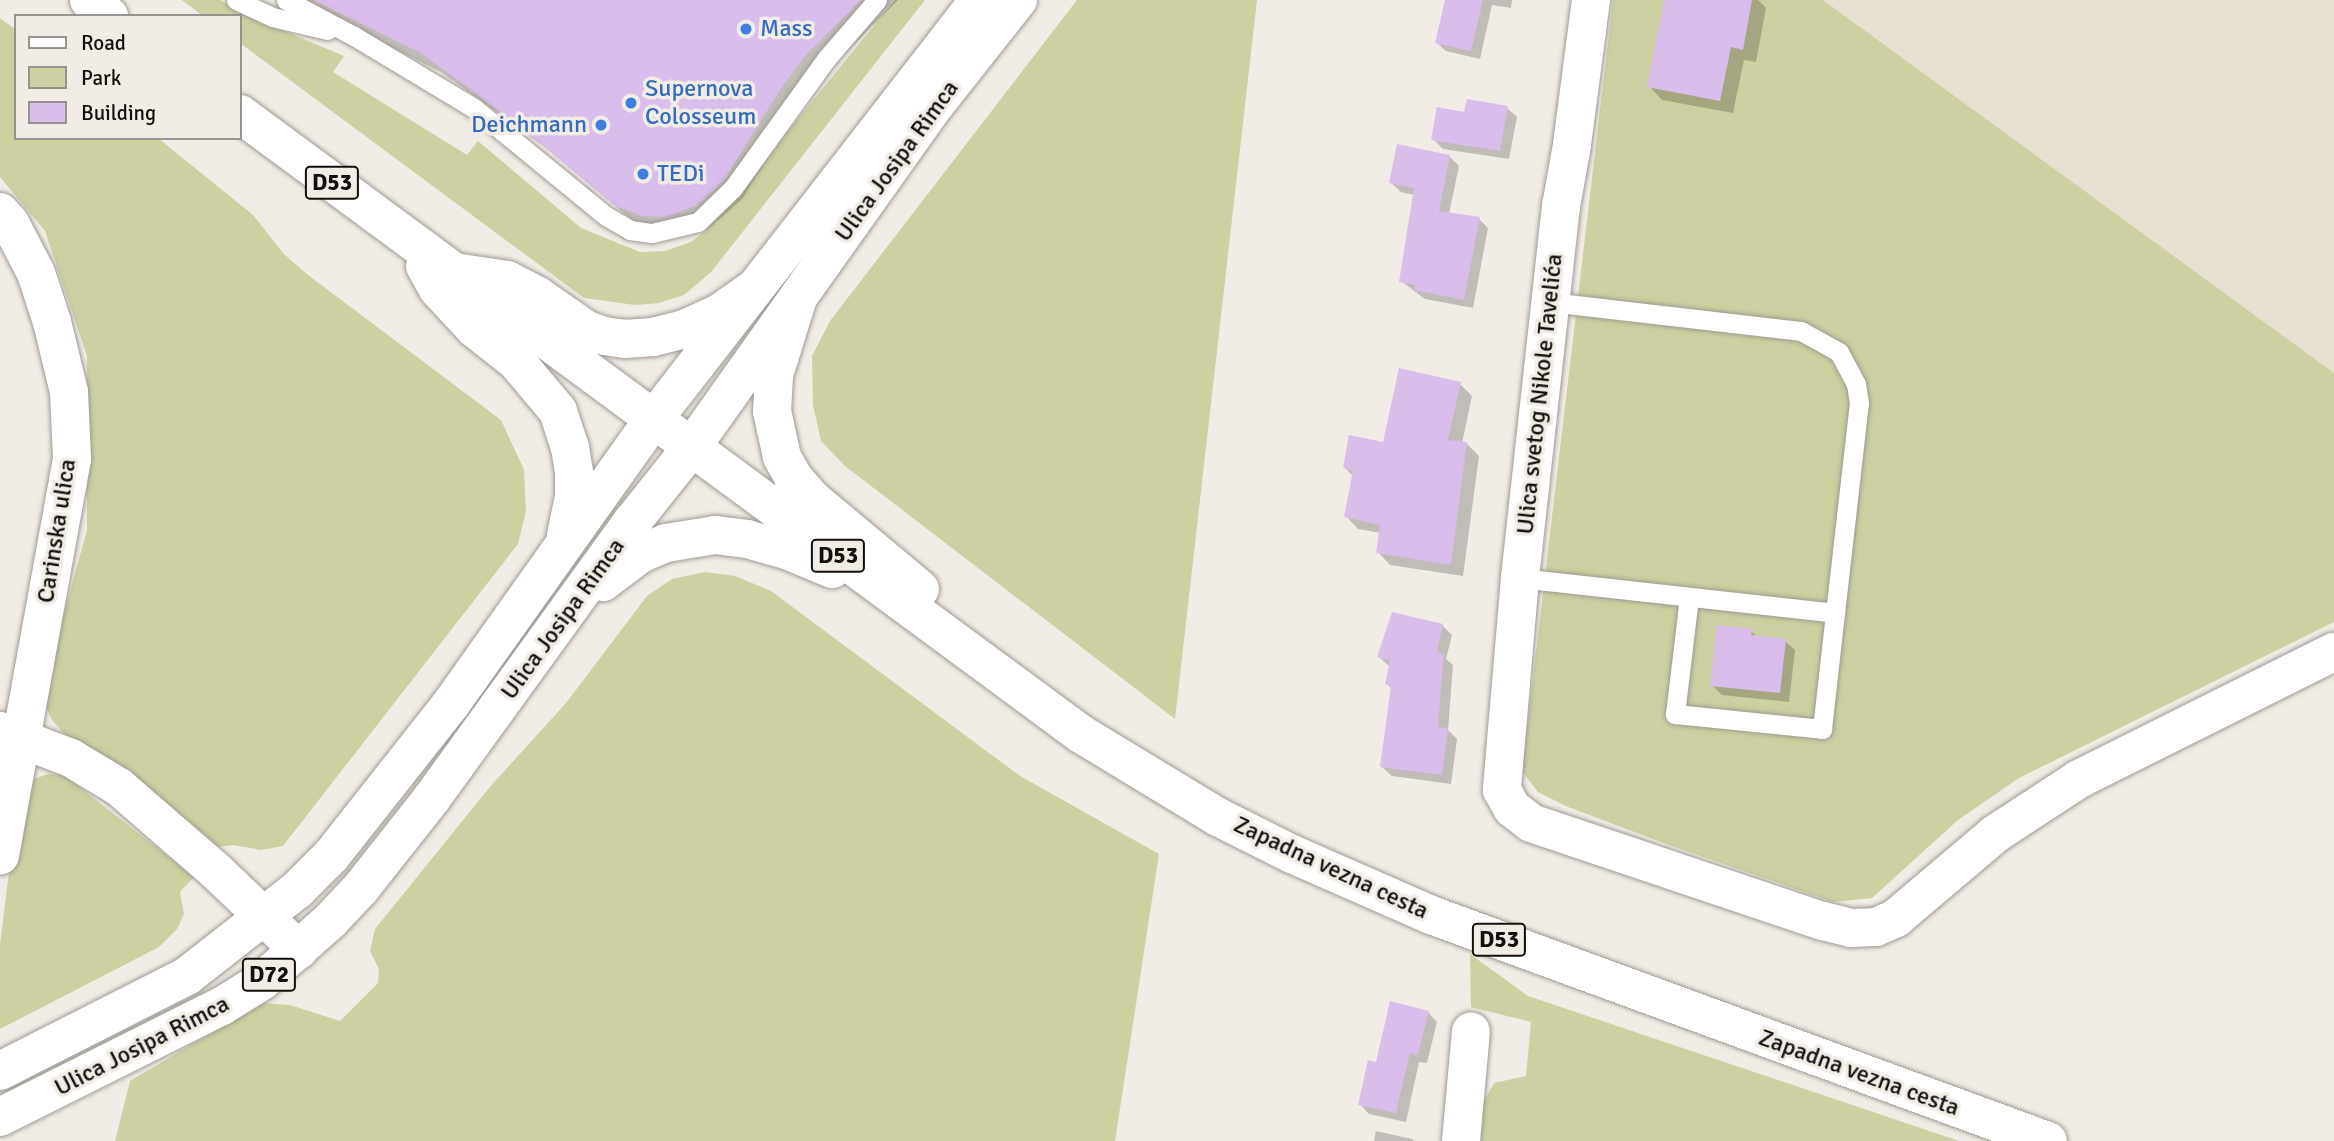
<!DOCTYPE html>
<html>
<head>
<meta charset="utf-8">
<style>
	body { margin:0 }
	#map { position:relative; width:2334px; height:1141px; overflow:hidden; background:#f1ece5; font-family:Signika,sans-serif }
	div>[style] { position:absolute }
	.built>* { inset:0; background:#e7dfd1 }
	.green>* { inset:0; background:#cdd0a0 }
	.shadow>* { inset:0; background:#0003 }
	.building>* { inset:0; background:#d9bdeb }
	.roads { filter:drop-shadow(0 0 2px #9e9a93) drop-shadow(0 0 2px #9e9a93) }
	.lane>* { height:19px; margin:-9.5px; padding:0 9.5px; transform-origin:9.5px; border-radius:9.5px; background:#fff }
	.street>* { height:38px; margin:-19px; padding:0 19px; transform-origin:19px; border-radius:19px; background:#fff }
	.primary>* { height:38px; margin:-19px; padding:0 19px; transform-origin:19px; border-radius:19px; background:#fff }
	.dots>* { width:19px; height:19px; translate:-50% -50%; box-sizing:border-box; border:4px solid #f1ece5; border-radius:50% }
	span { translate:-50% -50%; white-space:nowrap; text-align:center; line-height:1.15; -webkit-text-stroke:7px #f1ece5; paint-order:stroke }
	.shield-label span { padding:2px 5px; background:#f1ece5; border:2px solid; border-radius:5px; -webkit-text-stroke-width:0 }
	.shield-label { font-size:23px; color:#11100d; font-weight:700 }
	.shop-label { font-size:24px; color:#366cbe }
	.left { translate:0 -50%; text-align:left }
	.right { translate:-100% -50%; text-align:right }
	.street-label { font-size:24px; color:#11100d }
	.legend { position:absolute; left:14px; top:14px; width:228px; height:126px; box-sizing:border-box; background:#f1ece5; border:2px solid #97948f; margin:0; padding:9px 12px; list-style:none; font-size:21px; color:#11100d }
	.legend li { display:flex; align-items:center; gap:14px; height:35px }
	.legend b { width:35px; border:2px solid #97948f }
</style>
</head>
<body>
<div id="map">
	<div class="built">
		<div style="clip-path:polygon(1823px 0,2334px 0,2334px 373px)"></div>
	</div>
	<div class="green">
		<div style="clip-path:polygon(182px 0,220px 0,260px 21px,344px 56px,333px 72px,467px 155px,478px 141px,581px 228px,640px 252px,665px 251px,691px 242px,708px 229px,895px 0,925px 0,711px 272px,684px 295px,659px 303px,635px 305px,584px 298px,240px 43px,240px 16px,203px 16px)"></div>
		<div style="clip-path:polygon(1077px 0,1257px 0,1175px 719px,845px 466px,821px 441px,813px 405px,812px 356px,830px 321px)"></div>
		<div style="clip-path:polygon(1613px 0,1823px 0,2334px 373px,2334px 622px,2019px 778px,1958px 820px,1872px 898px,1833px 902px,1669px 845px,1568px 807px,1538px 792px,1522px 771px)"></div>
		<div style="clip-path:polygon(0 18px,16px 30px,16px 138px,158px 138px,253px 215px,284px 254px,308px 275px,501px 420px,524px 470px,526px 511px,518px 544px,283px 846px,261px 850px,233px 845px,217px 847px,74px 744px,52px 720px,41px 697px,87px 530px,87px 356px,45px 231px,0 177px)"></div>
		<div style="clip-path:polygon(705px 572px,735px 576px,771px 591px,1020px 776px,1159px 854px,1115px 1141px,115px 1141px,130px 1081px,262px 1003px,290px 1005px,340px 1021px,378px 983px,379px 969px,370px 951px,375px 929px,489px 788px,566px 703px,647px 596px,672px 579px)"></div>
		<div style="clip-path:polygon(48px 774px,64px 775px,194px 877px,180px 892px,184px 914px,177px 929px,159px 947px,0 1029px,0 945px,16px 815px,31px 780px)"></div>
		<div style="clip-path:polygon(1470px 954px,1528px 996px,1959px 1141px,1480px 1141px,1483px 1103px,1494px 1083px,1526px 1076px,1531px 1022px,1471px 1007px)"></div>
	</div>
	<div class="shadow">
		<div style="clip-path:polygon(296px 0,898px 0,825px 74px,800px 106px,742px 199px,708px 229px,685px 235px,663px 234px,638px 225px,546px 148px,441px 72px)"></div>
		<div style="clip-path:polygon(1446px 0,1512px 0,1511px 8px,1492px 5px,1480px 59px,1446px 51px,1437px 43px)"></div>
		<div style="clip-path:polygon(1665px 0,1758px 0,1766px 8px,1756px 62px,1744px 60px,1733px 113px,1662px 100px,1649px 86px)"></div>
		<div style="clip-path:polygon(1507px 108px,1517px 117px,1509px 159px,1443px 149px,1433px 139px,1466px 114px)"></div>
		<div style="clip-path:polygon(1450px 157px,1459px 166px,1449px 214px,1479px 219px,1488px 228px,1473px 308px,1425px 299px,1401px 281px,1414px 195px,1401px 192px,1391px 183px)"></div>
		<div style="clip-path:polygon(1460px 384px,1472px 396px,1462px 443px,1467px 444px,1479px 456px,1463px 576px,1390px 565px,1378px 552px,1381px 533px,1358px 529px,1346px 516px,1354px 477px,1345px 468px,1384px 444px)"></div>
		<div style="clip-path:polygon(1442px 625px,1452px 635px,1446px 659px,1453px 665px,1448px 730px,1457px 739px,1451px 784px,1392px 776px,1382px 767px,1392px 689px,1387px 684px,1390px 667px,1379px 657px)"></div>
		<div style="clip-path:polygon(1751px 631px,1758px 638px,1785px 641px,1795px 650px,1789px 702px,1722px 695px,1712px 685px)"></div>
		<div style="clip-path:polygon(1428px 1012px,1437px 1022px,1427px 1063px,1419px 1062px,1406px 1122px,1369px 1114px,1360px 1104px,1378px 1064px)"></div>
		<div style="clip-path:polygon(1376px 1131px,1412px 1139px,1414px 1141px,1374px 1141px)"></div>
	</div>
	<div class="building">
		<div style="clip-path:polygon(313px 0,861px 0,806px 55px,782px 87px,724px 180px,696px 206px,665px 217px,643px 216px,617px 207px,525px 130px,421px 53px)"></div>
		<div style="clip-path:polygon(1445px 0,1483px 0,1471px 51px,1435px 43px)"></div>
		<div style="clip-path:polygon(1664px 0,1752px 0,1743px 50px,1731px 47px,1720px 101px,1647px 87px)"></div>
		<div style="clip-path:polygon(1467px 99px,1508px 106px,1500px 151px,1431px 140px,1437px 107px,1464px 112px)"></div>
		<div style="clip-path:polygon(1397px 144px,1450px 155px,1439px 211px,1480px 217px,1464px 300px,1414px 290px,1415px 285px,1399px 282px,1414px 188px,1389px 183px)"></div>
		<div style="clip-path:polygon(1399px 368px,1461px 382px,1448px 440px,1467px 442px,1451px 565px,1376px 553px,1380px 525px,1344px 517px,1353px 471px,1343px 468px,1349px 435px,1383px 442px)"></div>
		<div style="clip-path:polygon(1392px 612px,1443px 624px,1437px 652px,1444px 654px,1438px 727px,1448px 728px,1442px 775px,1380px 767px,1391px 686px,1385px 684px,1390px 660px,1377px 657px)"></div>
		<div style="clip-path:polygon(1717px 625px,1752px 629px,1751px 635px,1786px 639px,1780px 693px,1710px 686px)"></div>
		<div style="clip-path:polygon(1390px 1001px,1429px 1011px,1418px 1055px,1410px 1053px,1396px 1113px,1358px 1105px,1368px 1060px,1376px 1062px)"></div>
	</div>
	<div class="roads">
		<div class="lane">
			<div style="left:236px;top:0;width:40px;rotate:25deg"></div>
			<div style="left:272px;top:17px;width:57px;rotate:13.1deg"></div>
			<div style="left:286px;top:0;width:77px;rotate:27.9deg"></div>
			<div style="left:354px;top:36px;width:140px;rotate:31deg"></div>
			<div style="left:474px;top:108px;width:171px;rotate:39.3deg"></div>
			<div style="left:606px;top:216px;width:28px;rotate:30deg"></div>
			<div style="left:630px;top:230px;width:22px;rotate:8deg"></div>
			<div style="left:652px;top:233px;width:47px;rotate:-13.4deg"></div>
			<div style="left:698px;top:222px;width:49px;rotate:-44.2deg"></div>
			<div style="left:733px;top:188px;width:159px;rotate:-54.2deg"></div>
			<div style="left:826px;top:59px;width:78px;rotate:-49.2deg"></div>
			<div style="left:1520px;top:578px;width:317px;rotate:6.3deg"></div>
			<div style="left:1835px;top:613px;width:211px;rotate:-83.5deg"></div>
			<div style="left:1859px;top:403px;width:19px;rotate:-99deg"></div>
			<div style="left:1856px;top:384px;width:36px;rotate:-118deg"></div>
			<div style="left:1839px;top:352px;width:43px;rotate:-151.1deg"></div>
			<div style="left:1801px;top:331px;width:252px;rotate:-173.4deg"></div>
			<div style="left:1689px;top:597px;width:118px;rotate:96.8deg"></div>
			<div style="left:1675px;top:714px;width:148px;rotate:5.8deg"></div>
			<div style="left:1822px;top:729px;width:117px;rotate:-83.6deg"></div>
		</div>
		<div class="street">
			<div style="left:1591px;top:0;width:146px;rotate:97.5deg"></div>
			<div style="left:1572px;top:145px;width:62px;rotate:100.2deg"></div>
			<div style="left:1561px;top:206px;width:374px;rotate:96.3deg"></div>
			<div style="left:1520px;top:578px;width:213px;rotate:94.9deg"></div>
			<div style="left:1502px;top:790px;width:21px;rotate:61deg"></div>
			<div style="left:1512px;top:808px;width:24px;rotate:38deg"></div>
			<div style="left:1531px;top:823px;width:308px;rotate:18.6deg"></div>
			<div style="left:1823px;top:921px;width:29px;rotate:14deg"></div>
			<div style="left:1851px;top:928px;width:25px;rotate:-2deg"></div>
			<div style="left:1876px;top:927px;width:22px;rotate:-24deg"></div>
			<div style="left:1896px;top:918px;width:130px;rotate:-40.3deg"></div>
			<div style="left:1995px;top:834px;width:100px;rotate:-33.2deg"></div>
			<div style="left:2079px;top:779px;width:285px;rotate:-26.5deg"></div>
			<div style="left:0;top:212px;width:15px;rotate:48deg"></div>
			<div style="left:10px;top:223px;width:56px;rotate:62.5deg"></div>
			<div style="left:36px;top:273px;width:52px;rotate:71.9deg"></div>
			<div style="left:52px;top:322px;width:72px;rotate:76.3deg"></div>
			<div style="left:69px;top:392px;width:67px;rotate:87.4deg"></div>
			<div style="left:72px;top:459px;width:403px;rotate:100.3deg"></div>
			<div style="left:653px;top:420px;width:532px;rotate:-52.18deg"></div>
			<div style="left:691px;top:448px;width:421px;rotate:-54.6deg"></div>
			<div style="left:935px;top:105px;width:134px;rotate:-51.7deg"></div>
			<div style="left:0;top:731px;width:76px;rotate:20.8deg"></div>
			<div style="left:71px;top:758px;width:56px;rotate:31.1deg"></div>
			<div style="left:119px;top:787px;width:130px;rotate:40.9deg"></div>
			<div style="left:217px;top:872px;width:113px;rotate:43.6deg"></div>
			<div style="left:1461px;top:1141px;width:110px;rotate:-84.8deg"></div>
		</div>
		<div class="primary">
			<div style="left:89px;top:0;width:26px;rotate:39deg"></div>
			<div style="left:240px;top:114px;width:1045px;rotate:36.4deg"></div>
			<div style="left:1081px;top:734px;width:160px;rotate:31.2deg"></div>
			<div style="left:1218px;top:817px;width:83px;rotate:26.6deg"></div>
			<div style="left:1292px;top:854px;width:152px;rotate:23.7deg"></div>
			<div style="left:1431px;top:915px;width:657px;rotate:20.12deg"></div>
			<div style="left:425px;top:266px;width:26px;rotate:61deg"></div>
			<div style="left:438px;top:289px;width:53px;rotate:47.3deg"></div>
			<div style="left:474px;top:328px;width:53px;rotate:38.2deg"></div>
			<div style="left:516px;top:361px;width:65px;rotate:50deg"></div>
			<div style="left:558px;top:411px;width:38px;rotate:72deg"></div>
			<div style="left:570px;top:447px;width:25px;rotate:81deg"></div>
			<div style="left:574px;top:472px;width:25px;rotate:90deg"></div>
			<div style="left:574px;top:497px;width:39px;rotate:102deg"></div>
			<div style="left:461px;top:273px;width:47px;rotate:8.7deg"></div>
			<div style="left:507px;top:280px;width:35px;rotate:27deg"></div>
			<div style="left:538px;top:296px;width:60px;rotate:34.8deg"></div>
			<div style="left:587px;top:330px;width:18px;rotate:19deg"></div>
			<div style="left:604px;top:336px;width:21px;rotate:8deg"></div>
			<div style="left:625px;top:339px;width:28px;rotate:-4deg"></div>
			<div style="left:653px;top:337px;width:32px;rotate:-14deg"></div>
			<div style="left:684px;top:329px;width:37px;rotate:-24deg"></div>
			<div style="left:718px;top:314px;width:42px;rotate:-35.2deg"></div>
			<div style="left:798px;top:298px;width:81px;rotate:107.3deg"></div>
			<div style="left:774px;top:375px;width:36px;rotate:93deg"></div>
			<div style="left:772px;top:411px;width:47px;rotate:77.7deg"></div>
			<div style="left:782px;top:457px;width:23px;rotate:61deg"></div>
			<div style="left:793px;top:477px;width:28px;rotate:49deg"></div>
			<div style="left:811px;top:498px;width:142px;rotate:39.9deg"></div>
			<div style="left:603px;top:582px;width:46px;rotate:-37.1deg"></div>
			<div style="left:640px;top:554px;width:28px;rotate:-23deg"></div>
			<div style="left:666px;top:543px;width:50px;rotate:-9.3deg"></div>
			<div style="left:715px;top:535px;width:32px;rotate:7deg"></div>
			<div style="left:747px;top:539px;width:44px;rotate:15.9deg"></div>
			<div style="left:789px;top:551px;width:47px;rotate:22.7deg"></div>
			<div style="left:0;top:1071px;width:210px;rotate:-26.9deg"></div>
			<div style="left:187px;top:976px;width:140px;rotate:-38deg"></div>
			<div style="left:297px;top:890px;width:48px;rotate:-45deg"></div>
			<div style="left:331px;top:856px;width:194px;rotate:-51.7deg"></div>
			<div style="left:451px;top:704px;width:349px;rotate:-54.6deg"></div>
			<div style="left:0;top:1117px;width:248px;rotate:-26.6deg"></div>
			<div style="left:222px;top:1006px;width:47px;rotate:-32deg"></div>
			<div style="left:262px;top:981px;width:91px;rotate:-41.4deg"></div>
			<div style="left:330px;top:921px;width:45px;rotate:-46.8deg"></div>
			<div style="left:361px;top:888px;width:115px;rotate:-51.7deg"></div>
			<div style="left:432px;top:798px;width:341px;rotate:-54.1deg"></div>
			<div style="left:632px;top:522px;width:95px;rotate:-51.4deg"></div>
		</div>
	</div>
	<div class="dots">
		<div style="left:746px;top:29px;background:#3f7fe0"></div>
		<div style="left:631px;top:103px;background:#3f7fe0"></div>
		<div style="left:601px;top:125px;background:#3f7fe0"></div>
		<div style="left:643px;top:174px;background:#3f7fe0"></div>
	</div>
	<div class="shield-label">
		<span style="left:332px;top:183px">D53</span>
		<span style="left:838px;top:556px">D53</span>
		<span style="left:1499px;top:940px">D53</span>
		<span style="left:269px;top:975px">D72</span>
	</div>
	<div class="shop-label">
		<span class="left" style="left:760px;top:29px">Mass</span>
		<span class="left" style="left:645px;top:103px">Supernova<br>Colosseum</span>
		<span class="right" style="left:587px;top:125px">Deichmann</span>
		<span class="left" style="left:657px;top:174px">TEDi</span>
	</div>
	<div class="street-label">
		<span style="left:897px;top:161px;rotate:-54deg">Ulica Josipa Rimca</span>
		<span style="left:1540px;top:394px;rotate:-84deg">Ulica svetog Nikole Tavelića</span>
		<span style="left:57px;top:531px;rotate:-81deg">Carinska ulica</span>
		<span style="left:563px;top:619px;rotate:-54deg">Ulica Josipa Rimca</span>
		<span style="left:1331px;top:868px;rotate:25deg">Zapadna vezna cesta</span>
		<span style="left:142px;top:1046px;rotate:-27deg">Ulica Josipa Rimca</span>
		<span style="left:1859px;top:1073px;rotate:20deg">Zapadna vezna cesta</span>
	</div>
	<ul class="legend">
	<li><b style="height:9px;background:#fff"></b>Road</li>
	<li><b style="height:19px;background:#cdd0a0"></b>Park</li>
	<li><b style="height:19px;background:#d9bdeb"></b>Building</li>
	</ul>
</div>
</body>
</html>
